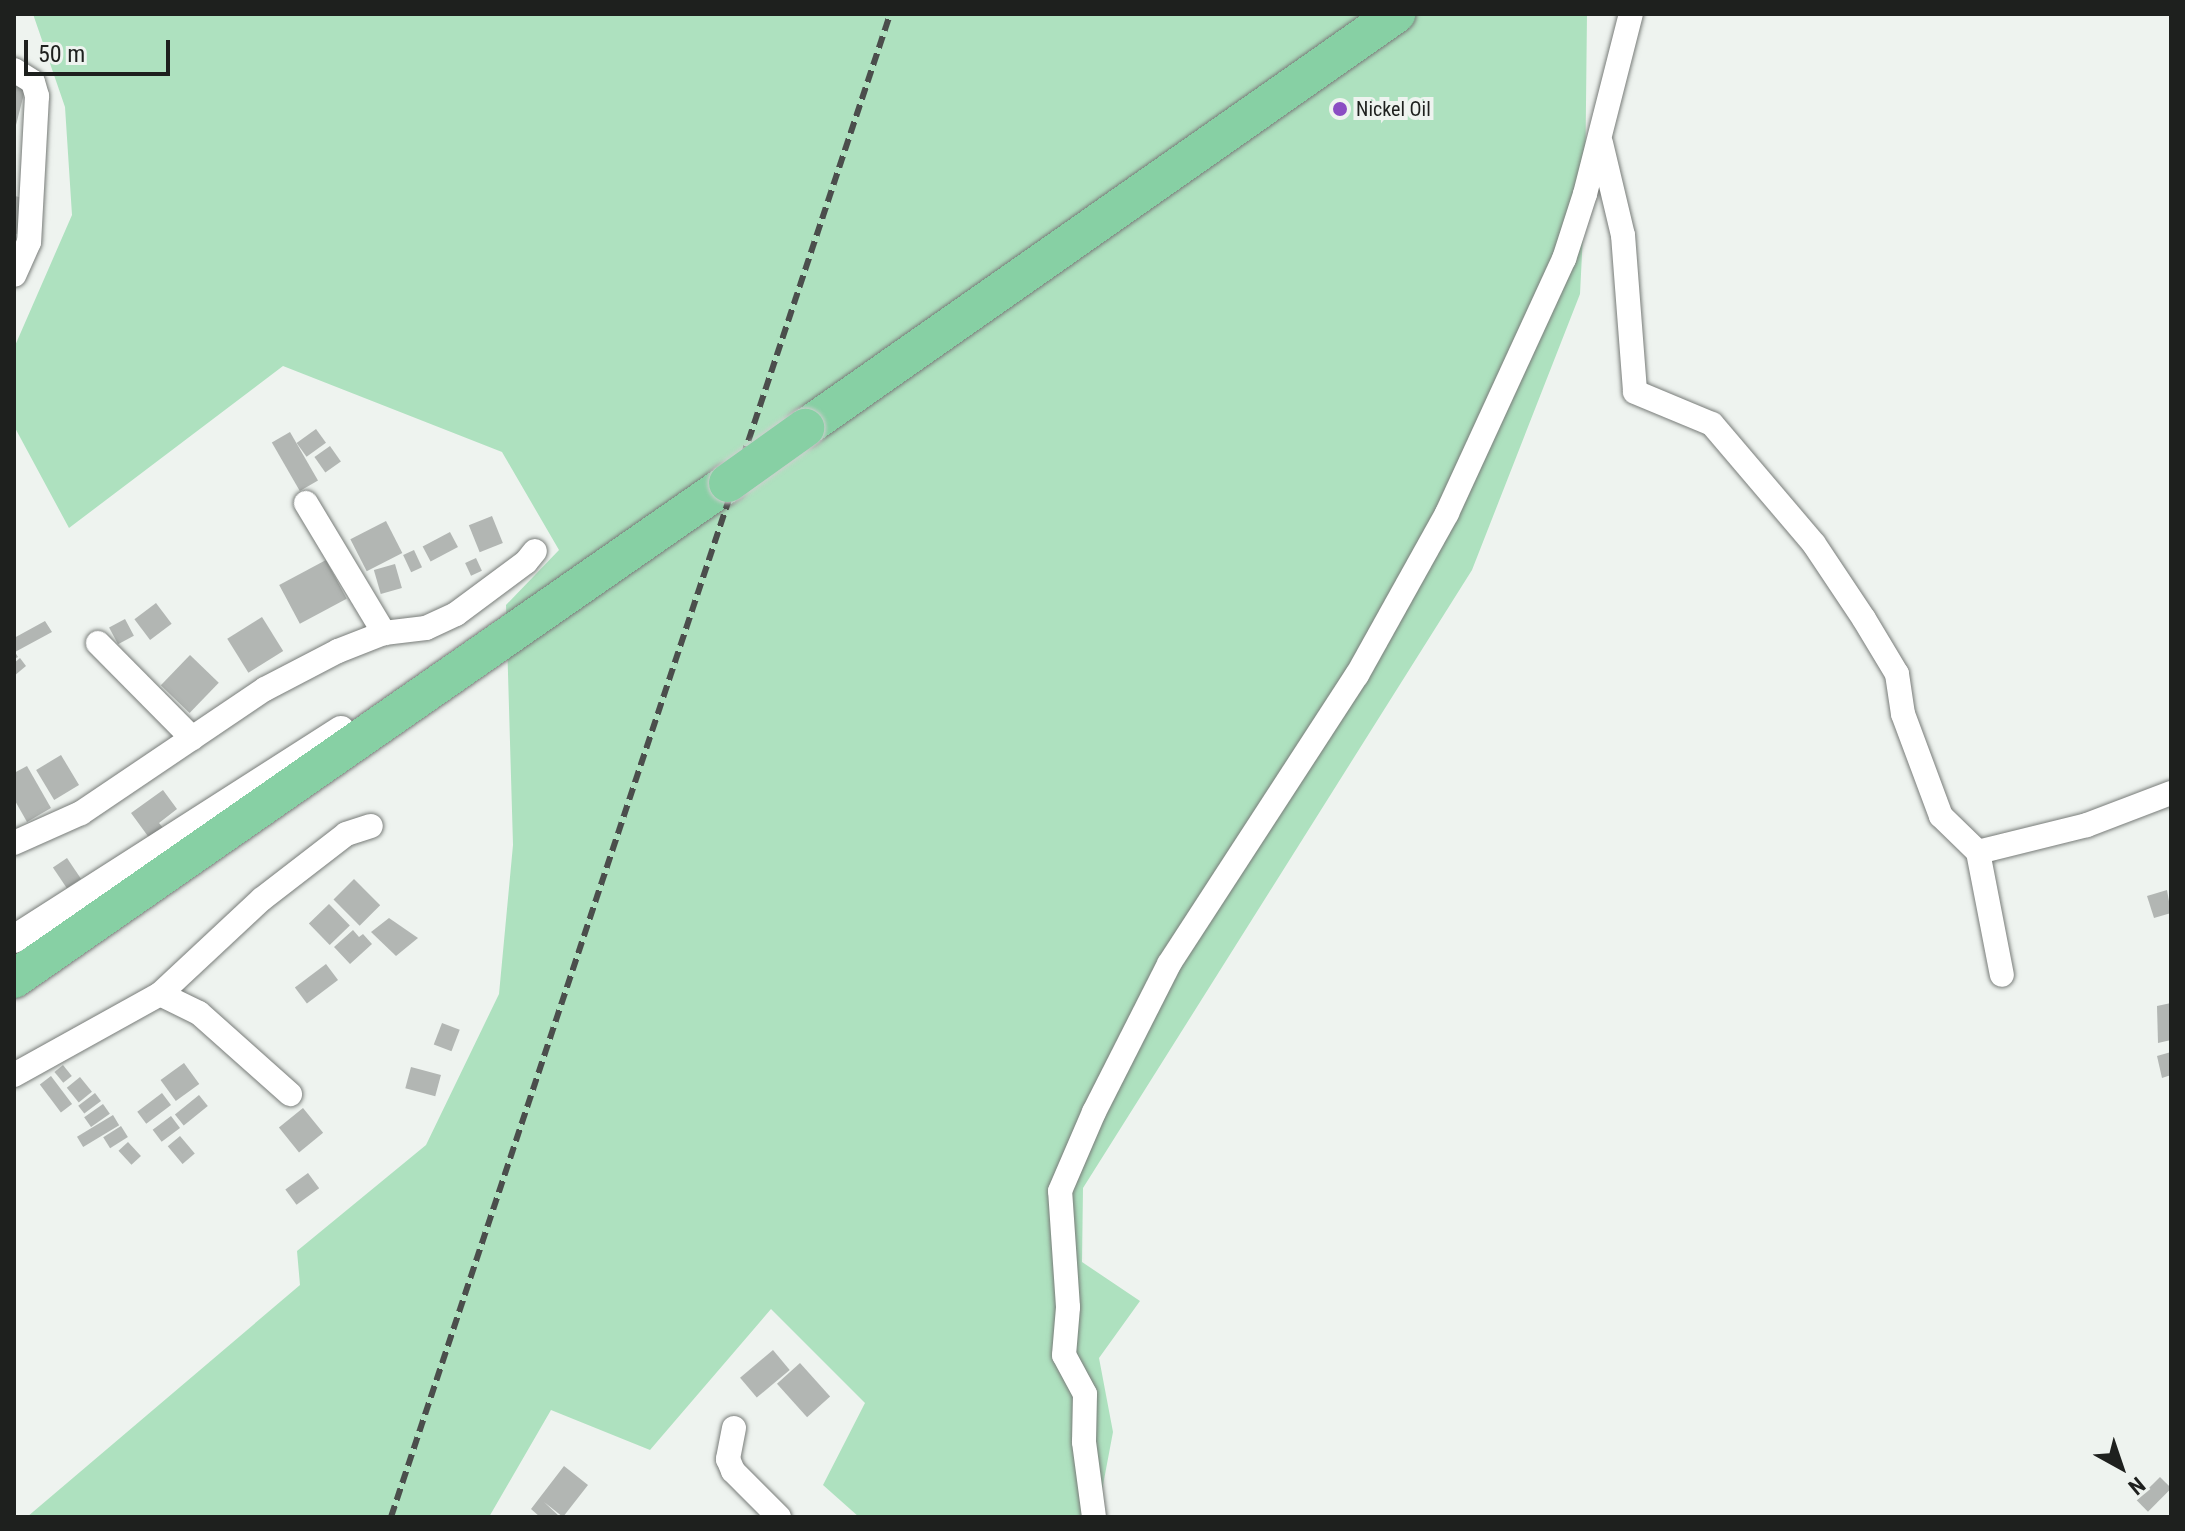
<!DOCTYPE html>
<html>
<head>
<meta charset="utf-8">
<style>
	body { margin:0 }
	#map { position:relative; width:2185px; height:1531px; overflow:hidden; background:#eef3ef; font-family:"Roboto Condensed",sans-serif }
	div>[style] { position:absolute }
	.green>* { inset:0; background:#aee1bf }
	.building>* { inset:0; background:#b2b6b3; transform-origin:0 0 }
	.roads { filter:drop-shadow(0 0 2px #787c79) drop-shadow(0 0 2px #787c79) }
	.minor>* { height:24px; margin:-12px; padding:0 12px; transform-origin:12px; border-radius:12px; background:#fff }
	.tertiary>* { height:28px; margin:-14px; padding:0 14px; transform-origin:14px; border-radius:14px; background:#fff }
	.trunk>* { height:38px; margin:-19px; padding:0 19px; transform-origin:19px; border-radius:19px; background:#87d0a4 }
	.rail>* { height:6px; margin-top:-3px; transform-origin:0; background:repeating-linear-gradient(90deg,#4b4e4c 0 12px,transparent 0 18px) }
	.bridges { filter:drop-shadow(0 0 2px #cecece) drop-shadow(0 0 2px #cecece) }
	.trunk-bridge>* { height:38px; margin:-19px; padding:0 19px; transform-origin:19px; border-radius:19px; background:#87d0a4 }
	.dots>* { width:22px; height:22px; translate:-50% -50%; box-sizing:border-box; border:4px solid #eef3ef; border-radius:50% }
	span { translate:-50% -50%; white-space:nowrap; text-align:center; line-height:1.15; -webkit-text-stroke:8px #eef3ef; paint-order:stroke }
	.poi-label { font-size:20px; color:#1e201e }
	.left { translate:0 -50%; text-align:left }
	.frame { position:absolute; inset:0; border:16px solid #1e201e; pointer-events:none }
	.north { position:absolute; left:2081px; top:1427px; width:80px; height:80px; -webkit-text-stroke:6px #eef3ef; paint-order:stroke; rotate:140deg; font-size:22px; font-weight:700; line-height:32px; text-align:center; color:#1e201e }
	.north::after { content:''; display:block; margin:auto; width:28px; height:36px; background:#1e201e; clip-path:polygon(50% 0,100% 100%,50% 72%,0 100%) }
	.scale { position:absolute; left:24px; top:40px; width:146px; height:36px; box-sizing:border-box; border:4px solid #1e201e; border-top:0; padding-left:10px; font-size:24px; line-height:28px; white-space:nowrap; color:#1e201e; -webkit-text-stroke:6px #eef3ef; paint-order:stroke }
</style>
</head>
<body>
<div id="map">
	<div class="green">
		<div style="clip-path:polygon(33px 14px,1587px 14px,1585px 194px,1580px 294px,1472px 570px,1083px 1188px,1082px 1262px,1140px 1301px,1099px 1358px,1113px 1432px,1097px 1517px,859px 1517px,823px 1485px,865px 1403px,771px 1309px,650px 1450px,551px 1410px,489px 1517px,27px 1517px,300px 1285px,297px 1251px,426px 1145px,499px 994px,513px 845px,506px 605px,559px 550px,502px 452px,283px 366px,69px 528px,14px 426px,14px 348px,72px 215px,65px 107px)"></div>
	</div>
	<div class="building">
		<div style="clip-path:polygon(14px 79px,27px 82px,15px 129px,14px 129px)"></div>
		<div style="clip-path:polygon(15px 196px,31px 200px,20px 235px,14px 233px)"></div>
		<div style="left:316px;top:429px;width:17px;height:24px;rotate:54deg"></div>
		<div style="left:290px;top:432px;width:56px;height:21px;rotate:60deg"></div>
		<div style="left:330px;top:446px;width:19px;height:19px;rotate:55deg"></div>
		<div style="left:492px;top:516px;width:29px;height:25px;rotate:68deg"></div>
		<div style="left:386px;top:521px;width:36px;height:40px;rotate:63deg"></div>
		<div style="left:450px;top:532px;width:17px;height:31px;rotate:62deg"></div>
		<div style="left:414px;top:550px;width:19px;height:12px;rotate:65deg"></div>
		<div style="left:476px;top:558px;width:14px;height:12px;rotate:65deg"></div>
		<div style="left:326px;top:560px;width:44px;height:53px;rotate:62deg"></div>
		<div style="left:395px;top:564px;width:25px;height:22px;rotate:74deg"></div>
		<div style="left:156px;top:603px;width:26px;height:27px;rotate:53deg"></div>
		<div style="left:262px;top:617px;width:40px;height:41px;rotate:58deg"></div>
		<div style="left:125px;top:619px;width:19px;height:18px;rotate:62deg"></div>
		<div style="clip-path:polygon(45px 621px,52px 632px,15px 652px,18px 657px,14px 659px,14px 638px)"></div>
		<div style="left:190px;top:655px;width:40px;height:42px;rotate:44deg"></div>
		<div style="clip-path:polygon(20px 658px,26px 666px,14px 676px,14px 663px)"></div>
		<div style="left:61px;top:755px;width:35px;height:29px;rotate:59deg"></div>
		<div style="clip-path:polygon(27px 766px,51px 808px,27px 822px,14px 799px,14px 773px)"></div>
		<div style="clip-path:polygon(163px 790px,177px 809px,159px 823px,164px 829px,150px 839px,131px 813px)"></div>
		<div style="left:67px;top:858px;width:25px;height:17px;rotate:56deg"></div>
		<div style="left:354px;top:879px;width:37px;height:29px;rotate:45deg"></div>
		<div style="clip-path:polygon(2167px 890px,2171px 913px,2154px 918px,2147px 896px)"></div>
		<div style="left:329px;top:904px;width:30px;height:28px;rotate:46deg"></div>
		<div style="clip-path:polygon(389px 918px,418px 938px,396px 956px,371px 932px)"></div>
		<div style="clip-path:polygon(353px 930px,359px 937px,363px 934px,372px 944px,350px 964px,334px 947px)"></div>
		<div style="left:326px;top:964px;width:20px;height:39px;rotate:53deg"></div>
		<div style="clip-path:polygon(2171px 1003px,2171px 1040px,2158px 1043px,2157px 1006px)"></div>
		<div style="left:442px;top:1023px;width:19px;height:23px;rotate:21deg"></div>
		<div style="clip-path:polygon(2171px 1052px,2171px 1075px,2162px 1078px,2157px 1056px)"></div>
		<div style="left:184px;top:1063px;width:26px;height:29px;rotate:54deg"></div>
		<div style="left:63px;top:1065px;width:14px;height:11px;rotate:51deg"></div>
		<div style="left:411px;top:1067px;width:31px;height:22px;rotate:15deg"></div>
		<div style="left:51px;top:1076px;width:35px;height:14px;rotate:53deg"></div>
		<div style="left:80px;top:1077px;width:19px;height:17px;rotate:51deg"></div>
		<div style="left:95px;top:1093px;width:10px;height:21px;rotate:53deg"></div>
		<div style="left:162px;top:1093px;width:15px;height:31px;rotate:53deg"></div>
		<div style="left:199px;top:1095px;width:14px;height:31px;rotate:51deg"></div>
		<div style="left:103px;top:1104px;width:12px;height:23px;rotate:55deg"></div>
		<div style="left:303px;top:1108px;width:32px;height:31px;rotate:51deg"></div>
		<div style="left:113px;top:1115px;width:12px;height:42px;rotate:59deg"></div>
		<div style="left:171px;top:1116px;width:15px;height:23px;rotate:53deg"></div>
		<div style="left:121px;top:1126px;width:13px;height:21px;rotate:58deg"></div>
		<div style="left:180px;top:1136px;width:23px;height:16px;rotate:50deg"></div>
		<div style="left:128px;top:1142px;width:19px;height:13px;rotate:47deg"></div>
		<div style="left:308px;top:1173px;width:19px;height:28px;rotate:54deg"></div>
		<div style="left:773px;top:1350px;width:26px;height:43px;rotate:50deg"></div>
		<div style="left:800px;top:1363px;width:45px;height:31px;rotate:48deg"></div>
		<div style="clip-path:polygon(564px 1466px,588px 1485px,563px 1517px,544px 1502px,560px 1517px,540px 1517px,531px 1509px)"></div>
		<div style="left:2160px;top:1477px;width:16px;height:33px;rotate:45deg"></div>
	</div>
	<div class="roads">
		<div class="minor">
			<div style="left:14px;top:70px;width:22px;rotate:32deg"></div>
			<div style="left:33px;top:82px;width:15px;rotate:74deg"></div>
			<div style="left:37px;top:96px;width:146px;rotate:93.1deg"></div>
			<div style="left:29px;top:242px;width:36px;rotate:114deg"></div>
			<div style="left:1601px;top:143px;width:95px;rotate:76.6deg"></div>
			<div style="left:1623px;top:235px;width:157px;rotate:85.6deg"></div>
			<div style="left:1635px;top:392px;width:83px;rotate:22.6deg"></div>
			<div style="left:1712px;top:424px;width:157px;rotate:49.6deg"></div>
			<div style="left:1814px;top:544px;width:90px;rotate:56.3deg"></div>
			<div style="left:1864px;top:619px;width:64px;rotate:59deg"></div>
			<div style="left:1897px;top:674px;width:40px;rotate:81.5deg"></div>
			<div style="left:1903px;top:714px;width:109px;rotate:69.6deg"></div>
			<div style="left:1941px;top:816px;width:52px;rotate:44.2deg"></div>
			<div style="left:1978px;top:852px;width:125px;rotate:79deg"></div>
			<div style="left:306px;top:503px;width:152px;rotate:59deg"></div>
			<div style="left:98px;top:643px;width:134px;rotate:45.3deg"></div>
			<div style="left:14px;top:843px;width:73px;rotate:-24.1deg"></div>
			<div style="left:81px;top:813px;width:222px;rotate:-34deg"></div>
			<div style="left:265px;top:689px;width:82px;rotate:-27.5deg"></div>
			<div style="left:338px;top:651px;width:49px;rotate:-21.4deg"></div>
			<div style="left:384px;top:633px;width:42px;rotate:-6.8deg"></div>
			<div style="left:426px;top:628px;width:33px;rotate:-25deg"></div>
			<div style="left:456px;top:614px;width:87px;rotate:-36.6deg"></div>
			<div style="left:526px;top:562px;width:14px;rotate:-51deg"></div>
			<div style="left:1978px;top:852px;width:112px;rotate:-13.9deg"></div>
			<div style="left:2087px;top:825px;width:90px;rotate:-20.9deg"></div>
			<div style="left:160px;top:994px;width:139px;rotate:-43deg"></div>
			<div style="left:262px;top:899px;width:106px;rotate:-37.7deg"></div>
			<div style="left:346px;top:834px;width:26px;rotate:-18deg"></div>
			<div style="left:14px;top:1075px;width:167px;rotate:-29deg"></div>
			<div style="left:160px;top:994px;width:43px;rotate:26deg"></div>
			<div style="left:199px;top:1013px;width:122px;rotate:41.7deg"></div>
			<div style="left:734px;top:1428px;width:32px;rotate:101deg"></div>
			<div style="left:728px;top:1459px;width:13px;rotate:67deg"></div>
			<div style="left:733px;top:1471px;width:65px;rotate:45deg"></div>
			<div style="left:1094px;top:1517px;width:76px;rotate:-97.6deg"></div>
			<div style="left:1084px;top:1442px;width:48px;rotate:-88.8deg"></div>
			<div style="left:1085px;top:1394px;width:44px;rotate:-118.3deg"></div>
			<div style="left:1064px;top:1355px;width:48px;rotate:-85.2deg"></div>
			<div style="left:1068px;top:1307px;width:116px;rotate:-93.9deg"></div>
			<div style="left:1060px;top:1191px;width:86px;rotate:-66.7deg"></div>
			<div style="left:1094px;top:1112px;width:166px;rotate:-63.1deg"></div>
			<div style="left:1169px;top:964px;width:345px;rotate:-57deg"></div>
			<div style="left:1357px;top:675px;width:185px;rotate:-60.9deg"></div>
			<div style="left:1447px;top:513px;width:280px;rotate:-65.3deg"></div>
			<div style="left:1564px;top:259px;width:68px;rotate:-72.1deg"></div>
			<div style="left:1585px;top:194px;width:186px;rotate:-75.7deg"></div>
		</div>
		<div class="tertiary">
			<div style="left:14px;top:939px;width:388px;rotate:-32.6deg"></div>
		</div>
		<div class="trunk">
			<div style="left:805px;top:428px;width:722px;rotate:-35.01deg"></div>
			<div style="left:14px;top:979px;width:869px;rotate:-34.79deg"></div>
		</div>
	</div>
	<div class="rail">
		<div style="left:391px;top:1517px;width:1584px;rotate:-71.63deg"></div>
	</div>
	<div class="bridges">
		<div class="trunk-bridge">
			<div style="left:728px;top:483px;width:95px;rotate:-35.5deg"></div>
		</div>
	</div>
	<div class="dots">
		<div style="left:1340px;top:109px;background:#8b4dc3"></div>
	</div>
	<div class="poi-label">
		<span class="left" style="left:1356px;top:109px">Nickel Oil</span>
	</div>
	<div class="frame"></div>
	<div class="north">N</div>
	<div class="scale">50 m</div>
</div>
</body>
</html>
